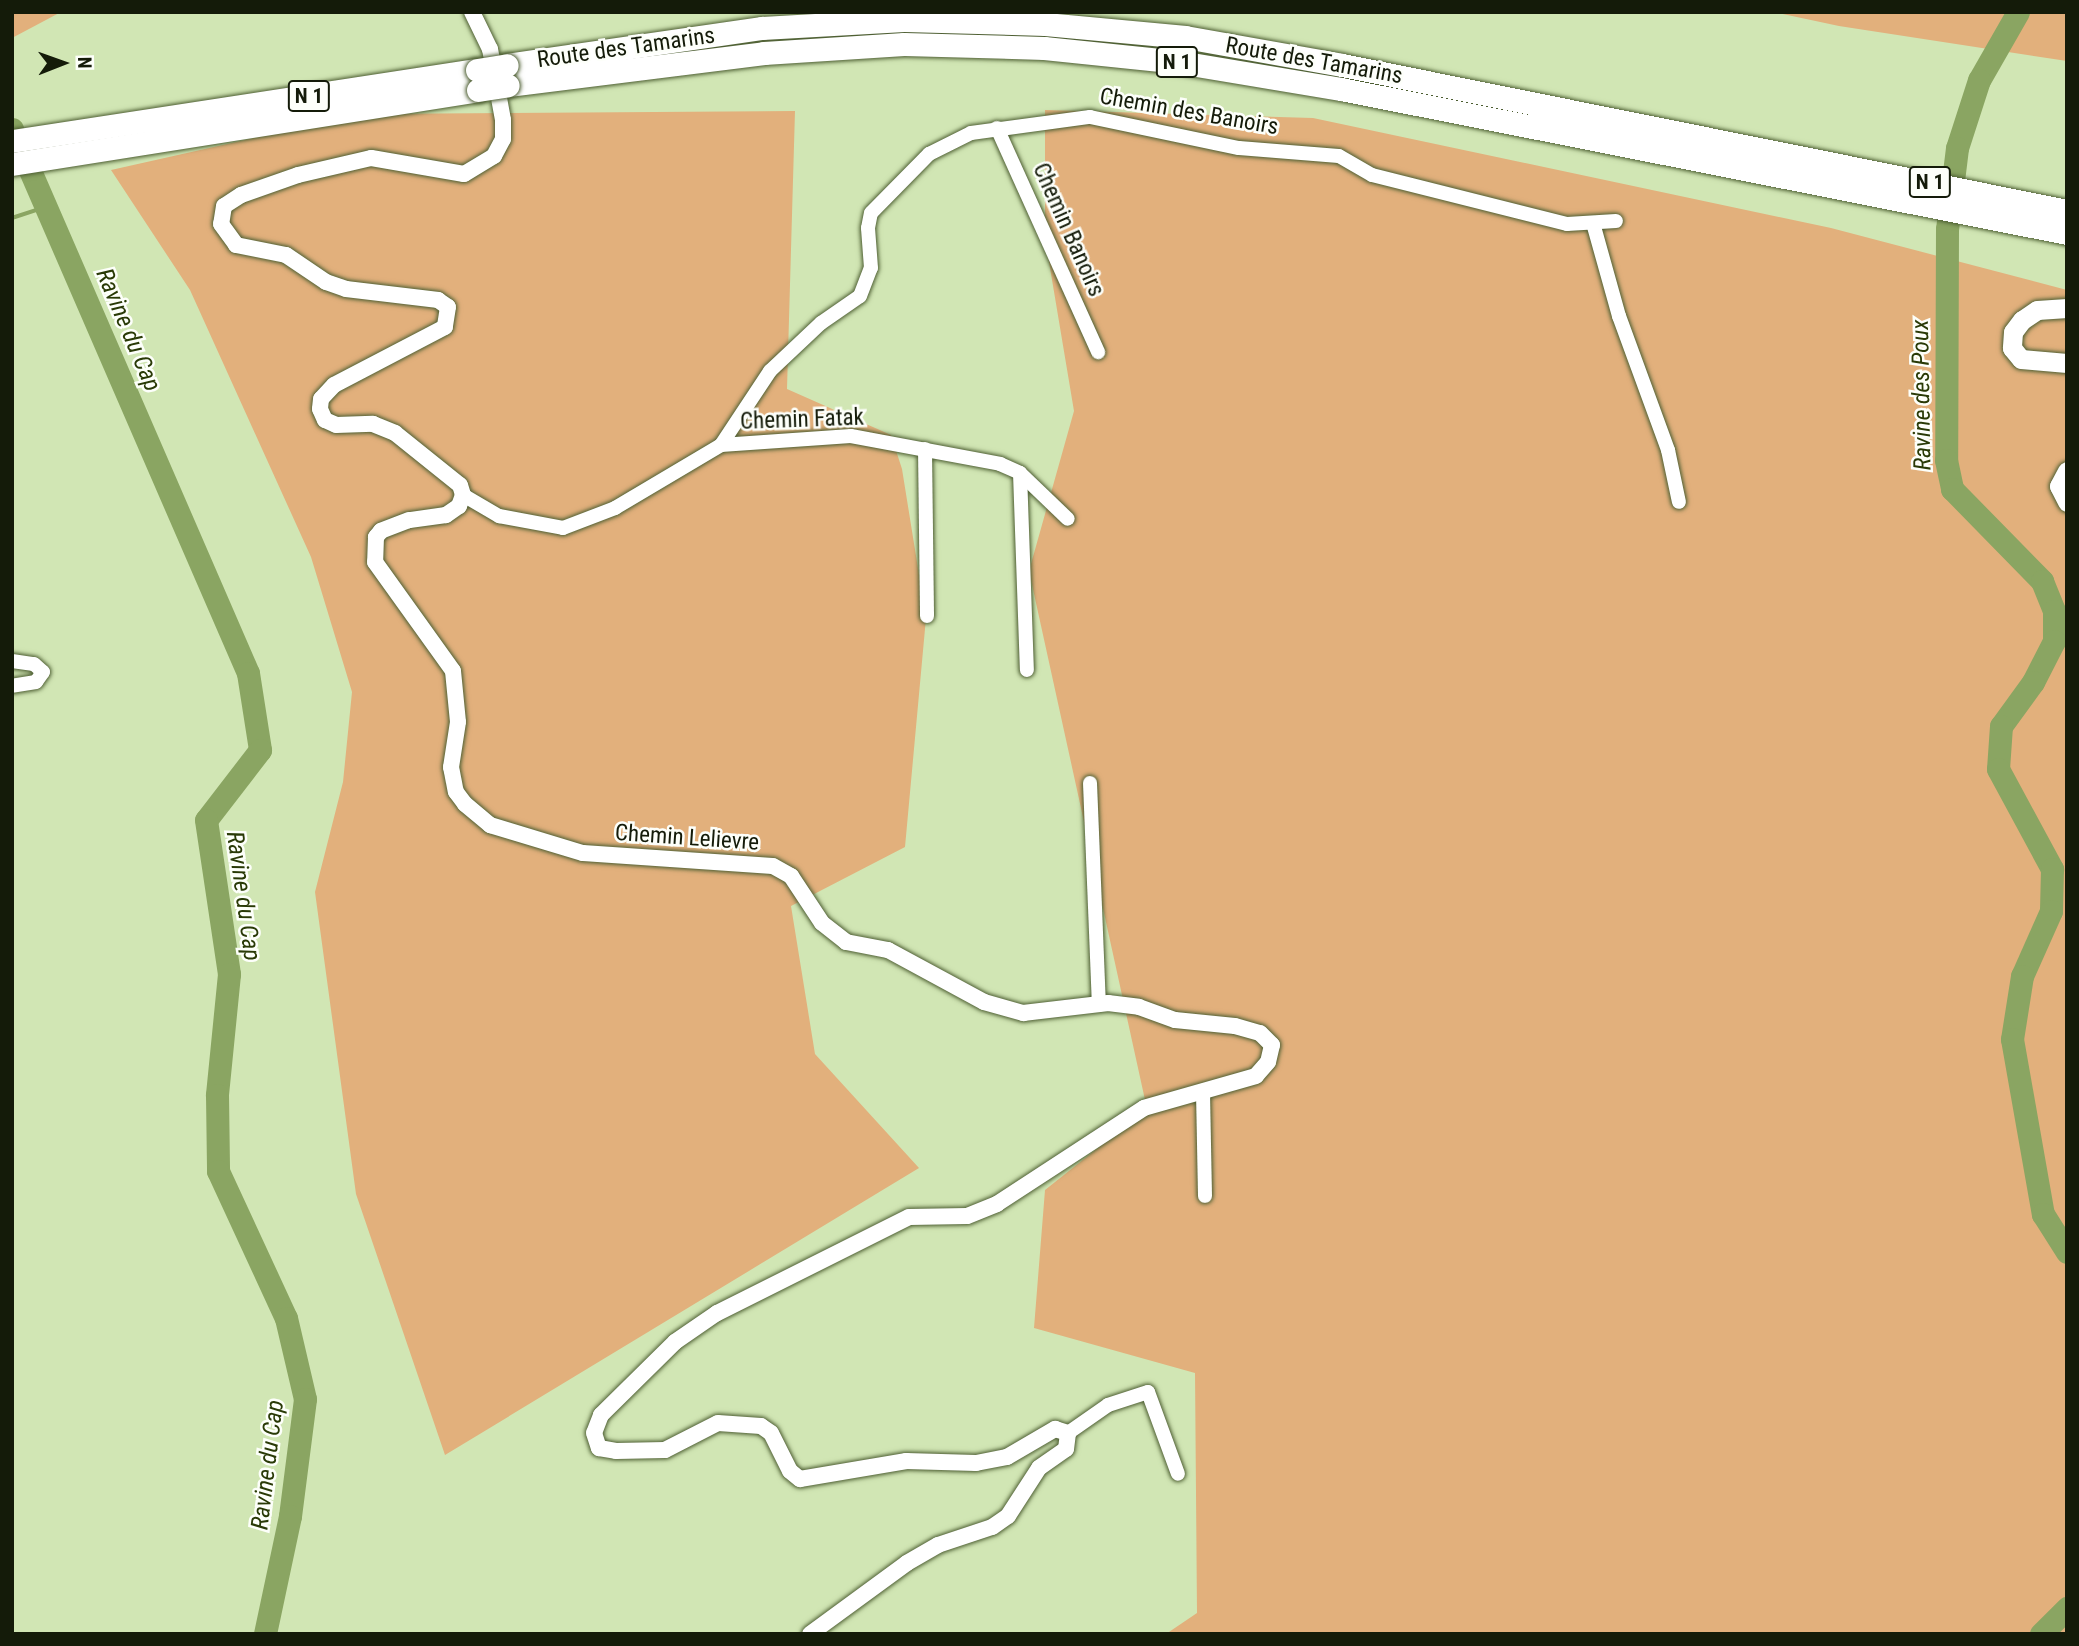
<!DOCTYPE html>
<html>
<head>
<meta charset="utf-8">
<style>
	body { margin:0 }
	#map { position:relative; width:2079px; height:1646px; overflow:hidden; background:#d1e6b4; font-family:"Roboto Condensed",sans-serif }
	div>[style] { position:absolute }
	.green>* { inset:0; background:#e2b07c }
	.stream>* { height:3.5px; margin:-1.75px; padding:0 1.75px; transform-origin:1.75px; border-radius:1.75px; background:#8aa562 }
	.river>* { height:23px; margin:-11.5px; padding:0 11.5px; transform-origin:11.5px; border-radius:11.5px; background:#8aa562 }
	.roads { filter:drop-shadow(0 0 2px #4e5f33) drop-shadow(0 0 2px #4e5f33) }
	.minor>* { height:14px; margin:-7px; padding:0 7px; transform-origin:7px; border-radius:7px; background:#fff }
	.tertiary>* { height:16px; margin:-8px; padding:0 8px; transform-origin:8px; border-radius:8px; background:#fff }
	.secondary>* { height:19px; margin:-9.5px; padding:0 9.5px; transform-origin:9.5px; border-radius:9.5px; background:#fff }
	.trunk>* { height:23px; margin:-11.5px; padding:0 11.5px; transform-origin:11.5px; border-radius:11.5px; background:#fff }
	.bridges { filter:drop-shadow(0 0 2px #4e5f33) drop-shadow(0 0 2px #4e5f33) }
	.trunk-bridge>* { height:23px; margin:-11.5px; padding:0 11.5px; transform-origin:11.5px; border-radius:11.5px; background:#fff }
	span { translate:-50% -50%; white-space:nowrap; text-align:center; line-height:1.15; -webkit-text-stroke:5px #fdfffa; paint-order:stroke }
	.shield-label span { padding:2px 5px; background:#fdfffa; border:2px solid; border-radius:5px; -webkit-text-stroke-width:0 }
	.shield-label { font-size:21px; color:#141b09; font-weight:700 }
	.street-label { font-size:23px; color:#141b09 }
	.water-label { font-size:24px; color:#293a06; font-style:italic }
	.frame { position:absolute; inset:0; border:14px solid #141b09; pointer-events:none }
	.north { position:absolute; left:28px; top:28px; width:70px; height:70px; -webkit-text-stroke:5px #fdfffa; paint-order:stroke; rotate:89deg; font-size:19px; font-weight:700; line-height:28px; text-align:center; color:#141b09 }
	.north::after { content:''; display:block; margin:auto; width:24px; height:32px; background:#141b09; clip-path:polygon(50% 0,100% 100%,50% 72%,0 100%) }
</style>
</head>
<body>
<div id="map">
	<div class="green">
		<div style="clip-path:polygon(12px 12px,61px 12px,12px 38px)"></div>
		<div style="clip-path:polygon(1773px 12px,2067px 12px,2067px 61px,1839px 26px)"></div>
		<div style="clip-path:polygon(1045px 110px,1313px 118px,1831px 228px,2067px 290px,2067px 1634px,1166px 1634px,1197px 1613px,1195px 1373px,1034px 1328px,1045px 1190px,1147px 1109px,1029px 571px,1074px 411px,1045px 238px)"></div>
		<div style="clip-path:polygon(795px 111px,787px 389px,891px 435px,902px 469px,926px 618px,905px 847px,791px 906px,815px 1054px,919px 1168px,445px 1455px,356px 1194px,315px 892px,343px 782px,352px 692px,311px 557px,190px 290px,111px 170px,361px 114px)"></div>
	</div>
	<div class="stream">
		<div style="left:12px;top:218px;width:36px;rotate:-18deg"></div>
	</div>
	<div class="river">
		<div style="left:2018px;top:12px;width:78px;rotate:119.8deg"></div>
		<div style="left:1979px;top:80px;width:71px;rotate:107.9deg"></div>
		<div style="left:1957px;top:148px;width:82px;rotate:97deg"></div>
		<div style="left:1947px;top:229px;width:231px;rotate:90.2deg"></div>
		<div style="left:1946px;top:460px;width:30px;rotate:78deg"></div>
		<div style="left:1952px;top:489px;width:129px;rotate:45.6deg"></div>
		<div style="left:2042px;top:581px;width:32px;rotate:68deg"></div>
		<div style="left:2054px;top:611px;width:30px;rotate:90deg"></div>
		<div style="left:2054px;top:641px;width:46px;rotate:117.1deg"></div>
		<div style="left:2033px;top:682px;width:54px;rotate:126deg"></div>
		<div style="left:2001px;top:726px;width:43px;rotate:94deg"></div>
		<div style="left:1998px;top:769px;width:114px;rotate:61.6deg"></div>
		<div style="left:2052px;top:869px;width:42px;rotate:91.4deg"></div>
		<div style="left:2051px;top:911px;width:71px;rotate:114deg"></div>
		<div style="left:2022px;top:976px;width:64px;rotate:99deg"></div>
		<div style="left:2012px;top:1039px;width:178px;rotate:80deg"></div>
		<div style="left:2043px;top:1214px;width:45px;rotate:57.7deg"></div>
		<div style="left:12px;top:129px;width:593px;rotate:66.55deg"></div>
		<div style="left:248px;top:673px;width:78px;rotate:81.1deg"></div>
		<div style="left:260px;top:750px;width:88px;rotate:127.6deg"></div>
		<div style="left:206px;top:820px;width:156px;rotate:81.5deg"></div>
		<div style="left:229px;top:974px;width:122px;rotate:95.7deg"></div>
		<div style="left:217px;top:1095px;width:76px;rotate:89.2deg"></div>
		<div style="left:218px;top:1171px;width:162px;rotate:65.2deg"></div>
		<div style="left:286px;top:1318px;width:83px;rotate:76.8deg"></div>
		<div style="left:305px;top:1399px;width:118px;rotate:97.3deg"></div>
		<div style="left:290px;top:1516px;width:121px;rotate:102deg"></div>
		<div style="left:2041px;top:1634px;width:37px;rotate:-45deg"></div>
	</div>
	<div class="roads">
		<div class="minor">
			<div style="left:997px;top:128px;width:246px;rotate:65.7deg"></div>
			<div style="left:1593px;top:223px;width:97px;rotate:74.4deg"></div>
			<div style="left:1619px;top:316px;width:143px;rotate:69.9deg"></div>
			<div style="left:1668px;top:450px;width:53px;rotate:78.1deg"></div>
			<div style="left:721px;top:445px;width:130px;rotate:-4deg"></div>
			<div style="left:851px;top:436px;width:152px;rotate:10.6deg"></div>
			<div style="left:1000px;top:464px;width:22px;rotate:24deg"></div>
			<div style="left:1020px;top:473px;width:66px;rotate:43.8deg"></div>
			<div style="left:925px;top:449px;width:167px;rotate:89.3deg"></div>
			<div style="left:1020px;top:473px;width:197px;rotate:88deg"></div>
			<div style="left:463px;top:495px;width:42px;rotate:30.3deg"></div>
			<div style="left:499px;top:516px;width:65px;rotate:10.6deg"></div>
			<div style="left:563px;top:528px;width:56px;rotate:-21deg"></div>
			<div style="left:615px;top:508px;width:123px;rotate:-30.7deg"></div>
			<div style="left:721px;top:445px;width:89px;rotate:-56.5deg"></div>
			<div style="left:770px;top:371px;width:70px;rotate:-43.3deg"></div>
			<div style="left:821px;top:323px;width:47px;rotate:-34.7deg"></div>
			<div style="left:860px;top:296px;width:30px;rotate:-69deg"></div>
			<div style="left:871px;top:268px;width:40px;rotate:-94.3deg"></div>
			<div style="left:868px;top:228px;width:15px;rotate:-79deg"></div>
			<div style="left:871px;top:213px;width:83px;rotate:-45.5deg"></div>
			<div style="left:929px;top:154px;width:47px;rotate:-26.6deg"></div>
			<div style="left:971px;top:133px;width:120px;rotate:-7.7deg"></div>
			<div style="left:1090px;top:117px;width:152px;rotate:11.8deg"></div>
			<div style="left:1239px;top:148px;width:100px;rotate:4.6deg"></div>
			<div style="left:1339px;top:156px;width:38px;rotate:30deg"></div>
			<div style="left:1372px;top:175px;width:201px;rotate:14.1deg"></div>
			<div style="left:1567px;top:224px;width:49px;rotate:-3.5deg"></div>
			<div style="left:12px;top:661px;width:22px;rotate:8deg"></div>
			<div style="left:34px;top:664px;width:12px;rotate:42deg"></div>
			<div style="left:43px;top:672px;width:12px;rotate:125deg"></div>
			<div style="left:36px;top:682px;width:24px;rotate:171deg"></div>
			<div style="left:1090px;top:783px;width:222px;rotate:87.7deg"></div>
			<div style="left:1203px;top:1092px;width:104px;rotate:88.9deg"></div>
			<div style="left:1068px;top:1433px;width:49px;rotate:-35deg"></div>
			<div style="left:1108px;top:1405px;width:42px;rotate:-18deg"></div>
			<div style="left:1148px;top:1392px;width:87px;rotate:69.9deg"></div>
		</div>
		<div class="tertiary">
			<div style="left:472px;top:12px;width:41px;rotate:64.1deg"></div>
			<div style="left:490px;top:49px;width:72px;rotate:79.6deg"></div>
			<div style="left:503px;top:120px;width:19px;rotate:90deg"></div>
			<div style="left:503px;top:139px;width:19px;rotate:118deg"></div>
			<div style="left:494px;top:156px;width:35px;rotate:149deg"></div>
			<div style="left:464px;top:174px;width:94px;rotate:-170.2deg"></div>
			<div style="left:371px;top:158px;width:75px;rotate:166.9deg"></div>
			<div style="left:298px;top:175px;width:60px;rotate:160.7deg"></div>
			<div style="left:241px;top:195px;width:20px;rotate:147deg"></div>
			<div style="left:224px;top:206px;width:18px;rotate:99deg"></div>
			<div style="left:221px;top:224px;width:26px;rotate:54deg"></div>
			<div style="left:236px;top:245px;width:51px;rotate:11.3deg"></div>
			<div style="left:286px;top:255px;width:48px;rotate:34deg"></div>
			<div style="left:326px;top:282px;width:21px;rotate:19deg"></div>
			<div style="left:346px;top:289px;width:93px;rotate:6.8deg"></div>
			<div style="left:438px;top:300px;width:12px;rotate:35deg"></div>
			<div style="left:448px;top:307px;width:20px;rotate:99deg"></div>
			<div style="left:445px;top:327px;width:125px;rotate:152.4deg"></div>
			<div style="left:334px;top:385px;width:19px;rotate:133deg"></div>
			<div style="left:321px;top:399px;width:10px;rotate:96deg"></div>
			<div style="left:320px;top:409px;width:12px;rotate:66deg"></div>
			<div style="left:325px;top:420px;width:12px;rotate:24deg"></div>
			<div style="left:336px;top:425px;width:37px;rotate:-2deg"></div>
			<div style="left:373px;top:424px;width:24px;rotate:22deg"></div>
			<div style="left:395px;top:433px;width:83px;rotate:38.7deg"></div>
			<div style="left:460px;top:485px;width:10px;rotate:73deg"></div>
			<div style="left:463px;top:495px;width:12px;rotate:110deg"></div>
			<div style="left:459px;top:506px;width:16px;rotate:145deg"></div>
			<div style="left:446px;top:515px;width:37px;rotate:172deg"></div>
			<div style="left:409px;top:520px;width:30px;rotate:159deg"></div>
			<div style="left:381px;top:531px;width:8px;rotate:130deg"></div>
			<div style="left:376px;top:537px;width:25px;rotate:92deg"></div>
			<div style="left:375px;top:562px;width:134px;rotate:54.4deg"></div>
			<div style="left:453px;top:671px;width:51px;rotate:84.4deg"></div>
			<div style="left:458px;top:722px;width:46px;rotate:98.8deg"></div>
			<div style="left:451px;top:767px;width:25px;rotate:79deg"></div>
			<div style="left:456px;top:792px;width:15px;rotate:53deg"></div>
			<div style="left:465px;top:804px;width:33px;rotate:40deg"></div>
			<div style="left:490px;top:825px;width:97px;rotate:16.8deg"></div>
			<div style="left:583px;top:853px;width:190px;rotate:3.9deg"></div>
			<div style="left:773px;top:866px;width:21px;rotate:29deg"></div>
			<div style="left:791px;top:876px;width:56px;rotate:56.6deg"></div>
			<div style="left:822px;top:923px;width:31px;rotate:38deg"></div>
			<div style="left:846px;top:942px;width:43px;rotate:10.8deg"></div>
			<div style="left:888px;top:950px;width:109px;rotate:28.4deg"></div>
			<div style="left:984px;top:1002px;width:41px;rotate:15.8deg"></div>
			<div style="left:1023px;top:1013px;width:86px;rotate:-6.7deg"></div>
			<div style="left:1108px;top:1003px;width:31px;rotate:7deg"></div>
			<div style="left:1139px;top:1007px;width:38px;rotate:20deg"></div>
			<div style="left:1175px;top:1020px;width:60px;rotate:5.7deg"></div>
			<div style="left:1235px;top:1026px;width:26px;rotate:16deg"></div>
			<div style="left:1260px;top:1033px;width:17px;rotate:45deg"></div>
			<div style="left:1272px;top:1045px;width:17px;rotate:103deg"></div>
			<div style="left:1268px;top:1062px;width:18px;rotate:131deg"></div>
			<div style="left:1256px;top:1076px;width:116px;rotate:164.1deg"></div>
			<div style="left:1144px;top:1108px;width:176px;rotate:146.9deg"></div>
			<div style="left:997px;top:1204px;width:32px;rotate:158deg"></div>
			<div style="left:967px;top:1216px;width:58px;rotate:179deg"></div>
			<div style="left:909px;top:1217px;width:215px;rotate:153.4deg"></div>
			<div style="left:717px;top:1313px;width:51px;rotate:145.4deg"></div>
			<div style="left:675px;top:1342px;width:104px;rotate:135.4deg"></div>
			<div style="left:601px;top:1415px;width:19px;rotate:111deg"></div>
			<div style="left:594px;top:1433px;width:16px;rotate:72deg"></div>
			<div style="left:599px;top:1448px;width:17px;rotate:10deg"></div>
			<div style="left:616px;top:1451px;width:49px;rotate:-1.2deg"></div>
			<div style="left:665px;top:1450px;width:59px;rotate:-27deg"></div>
			<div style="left:718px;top:1423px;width:43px;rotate:4deg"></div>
			<div style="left:761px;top:1426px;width:12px;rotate:35deg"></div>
			<div style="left:771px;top:1433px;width:42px;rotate:63.4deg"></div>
			<div style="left:790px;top:1471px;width:13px;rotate:39deg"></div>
			<div style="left:800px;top:1479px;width:108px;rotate:-9.6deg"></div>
			<div style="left:906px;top:1461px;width:70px;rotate:1.6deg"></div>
			<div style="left:976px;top:1463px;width:32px;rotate:-11deg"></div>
			<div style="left:1007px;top:1457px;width:56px;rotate:-30.3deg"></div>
			<div style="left:1055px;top:1429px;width:14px;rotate:17deg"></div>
			<div style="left:1068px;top:1433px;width:16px;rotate:97deg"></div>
			<div style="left:1066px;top:1449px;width:33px;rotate:145deg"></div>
			<div style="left:1039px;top:1468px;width:57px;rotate:122.9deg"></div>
			<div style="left:1008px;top:1516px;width:19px;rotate:145deg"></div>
			<div style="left:992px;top:1527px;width:57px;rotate:161.6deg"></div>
			<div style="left:938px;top:1545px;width:36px;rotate:150deg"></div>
			<div style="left:907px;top:1563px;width:120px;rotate:143.8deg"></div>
		</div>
		<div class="secondary">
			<div style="left:2067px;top:308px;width:30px;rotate:176deg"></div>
			<div style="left:2037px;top:310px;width:18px;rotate:146deg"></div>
			<div style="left:2022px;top:320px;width:15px;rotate:127deg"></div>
			<div style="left:2013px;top:332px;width:16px;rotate:94deg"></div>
			<div style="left:2012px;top:348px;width:14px;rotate:51deg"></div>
			<div style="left:2021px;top:359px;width:46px;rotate:5deg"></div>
			<div style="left:2067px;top:471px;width:17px;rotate:118deg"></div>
			<div style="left:2059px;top:486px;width:18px;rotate:63deg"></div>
		</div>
		<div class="trunk">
			<div style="left:507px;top:65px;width:258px;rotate:-8.3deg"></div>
			<div style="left:762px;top:28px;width:142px;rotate:-3.2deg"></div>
			<div style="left:904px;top:20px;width:141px;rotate:1.6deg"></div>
			<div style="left:1045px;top:24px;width:141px;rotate:5.3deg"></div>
			<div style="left:1185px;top:37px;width:159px;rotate:10.1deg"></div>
			<div style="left:1342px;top:65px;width:740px;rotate:11.39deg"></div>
			<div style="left:508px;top:85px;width:258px;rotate:-7.1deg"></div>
			<div style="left:764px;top:53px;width:140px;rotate:-3.7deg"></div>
			<div style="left:904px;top:44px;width:140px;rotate:1.6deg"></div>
			<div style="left:1044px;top:48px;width:136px;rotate:5.9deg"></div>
			<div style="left:1179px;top:62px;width:164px;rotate:9.5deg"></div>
			<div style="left:1341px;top:89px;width:740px;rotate:11.22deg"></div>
			<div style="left:12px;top:141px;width:470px;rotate:-8.7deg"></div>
			<div style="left:12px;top:164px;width:472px;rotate:-9deg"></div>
		</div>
	</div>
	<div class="bridges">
		<div class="trunk-bridge">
			<div style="left:477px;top:70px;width:30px;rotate:-9deg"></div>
			<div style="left:478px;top:90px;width:30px;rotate:-9deg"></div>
		</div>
	</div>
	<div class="shield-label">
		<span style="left:1177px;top:62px">N 1</span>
		<span style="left:309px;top:96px">N 1</span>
		<span style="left:1930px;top:182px">N 1</span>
	</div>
	<div class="street-label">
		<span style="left:626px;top:48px;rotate:-8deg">Route des Tamarins</span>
		<span style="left:1314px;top:61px;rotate:10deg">Route des Tamarins</span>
		<span style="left:1189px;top:112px;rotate:10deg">Chemin des Banoirs</span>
		<span style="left:1068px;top:230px;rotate:66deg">Chemin Banoirs</span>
		<span style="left:802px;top:420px;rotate:-2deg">Chemin Fatak</span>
		<span style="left:687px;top:838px;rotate:4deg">Chemin Lelievre</span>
	</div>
	<div class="water-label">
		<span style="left:128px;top:330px;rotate:67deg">Ravine du Cap</span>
		<span style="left:1922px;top:395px;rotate:-91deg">Ravine des Poux</span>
		<span style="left:243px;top:896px;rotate:82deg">Ravine du Cap</span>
		<span style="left:268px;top:1465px;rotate:-83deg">Ravine du Cap</span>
	</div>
	<div class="frame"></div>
	<div class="north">N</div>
</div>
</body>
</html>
